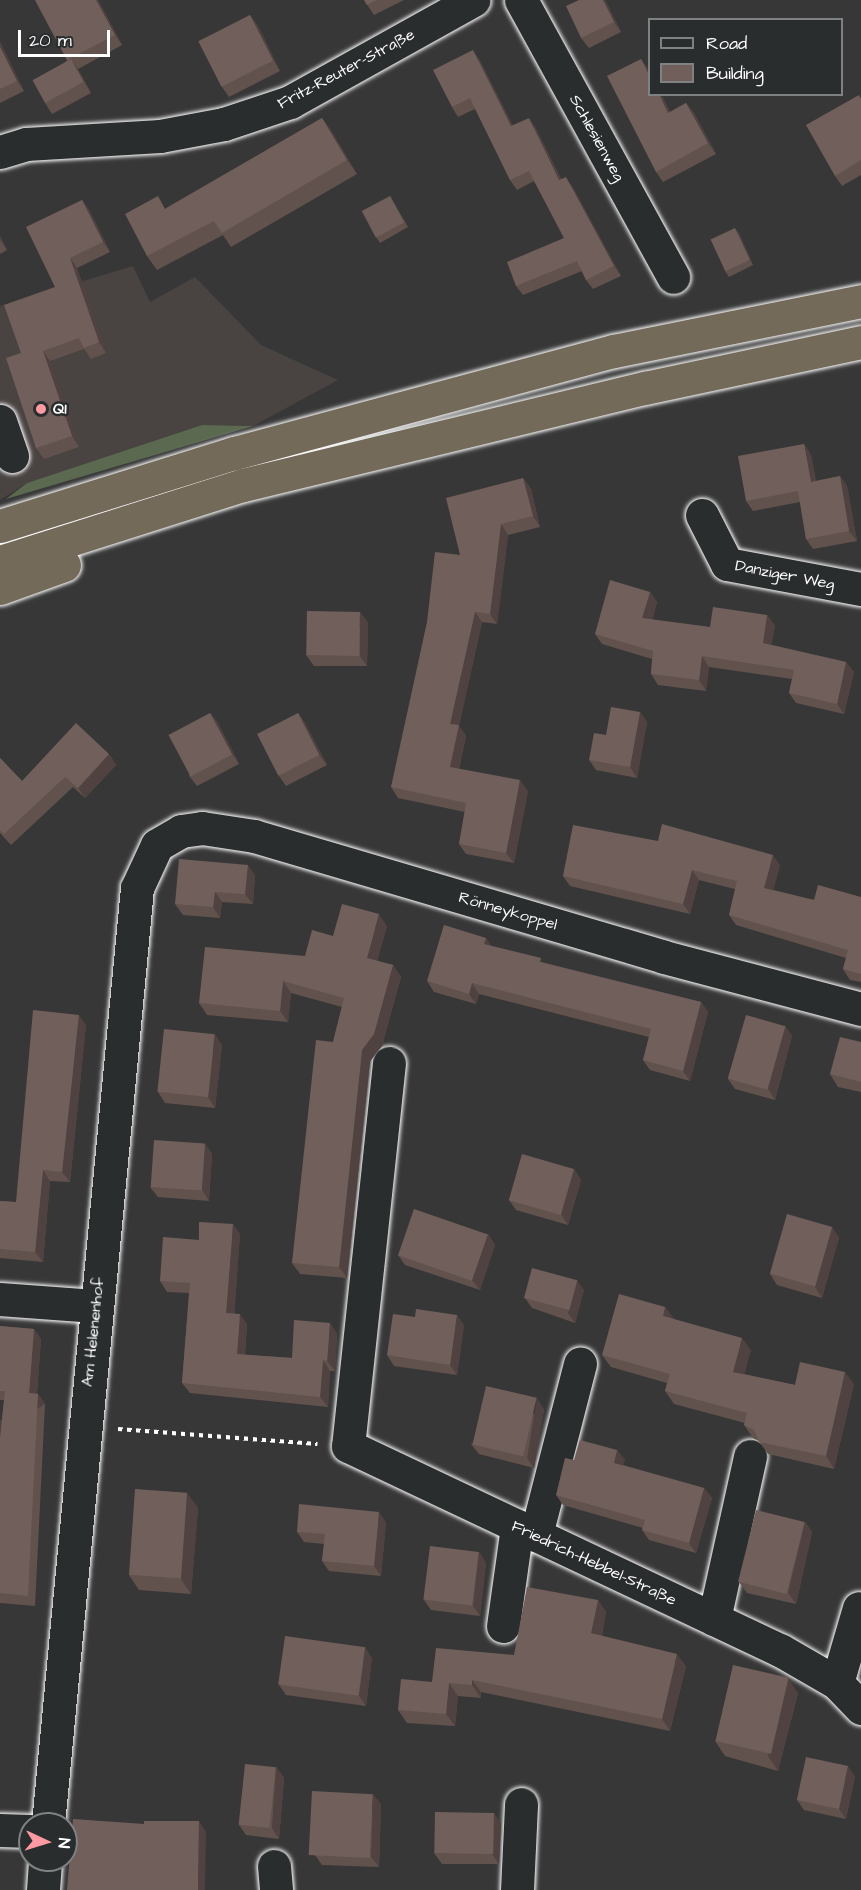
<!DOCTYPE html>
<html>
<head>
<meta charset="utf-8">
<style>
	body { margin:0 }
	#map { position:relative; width:861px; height:1890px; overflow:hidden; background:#383737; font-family:"Architects Daughter",sans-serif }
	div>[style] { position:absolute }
	.built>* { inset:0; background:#494342 }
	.green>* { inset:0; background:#5c6951 }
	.path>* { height:4px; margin-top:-2px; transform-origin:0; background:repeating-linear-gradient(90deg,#fff 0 4.5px,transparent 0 9px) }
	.roads { filter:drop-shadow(0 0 2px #fff) drop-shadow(0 0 2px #fff) }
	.minor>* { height:33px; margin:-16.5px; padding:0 16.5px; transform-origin:16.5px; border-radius:16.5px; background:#2a2d2e }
	.highway>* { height:33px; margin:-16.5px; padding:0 16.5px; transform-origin:16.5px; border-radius:16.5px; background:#746a5a }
	.wall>* { inset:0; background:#61524e }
	.shaded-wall>* { inset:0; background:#4f4240; transform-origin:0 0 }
	.building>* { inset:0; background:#715f5b; transform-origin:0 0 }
	.dots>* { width:16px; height:16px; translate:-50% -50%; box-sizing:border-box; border:3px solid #2a2d2e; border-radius:50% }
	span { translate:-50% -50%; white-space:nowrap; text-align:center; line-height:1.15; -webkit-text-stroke:5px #2a2d2e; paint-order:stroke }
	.street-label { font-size:16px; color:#fff }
	.poi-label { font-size:16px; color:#fff; font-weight:700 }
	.left { translate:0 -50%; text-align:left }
	.legend { position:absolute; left:648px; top:18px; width:195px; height:78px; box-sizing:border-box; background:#2a2d2e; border:2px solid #7f8182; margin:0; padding:8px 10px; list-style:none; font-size:18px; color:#fff }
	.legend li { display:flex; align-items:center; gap:12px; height:30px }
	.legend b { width:30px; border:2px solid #7f8182 }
	.north { position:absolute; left:18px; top:1812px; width:60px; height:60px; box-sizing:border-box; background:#2a2d2e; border:2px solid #7f8182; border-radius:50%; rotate:94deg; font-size:16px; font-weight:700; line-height:24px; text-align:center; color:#fff }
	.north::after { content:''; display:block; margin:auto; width:21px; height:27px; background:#ff9aa2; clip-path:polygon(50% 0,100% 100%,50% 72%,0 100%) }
	.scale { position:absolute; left:18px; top:30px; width:92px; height:27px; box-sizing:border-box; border:3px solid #fff; border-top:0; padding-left:8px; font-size:18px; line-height:21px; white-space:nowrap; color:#fff; -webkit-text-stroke:4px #2a2d2e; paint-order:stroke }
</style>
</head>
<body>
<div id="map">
	<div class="built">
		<div style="clip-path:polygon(133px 266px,150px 302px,195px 277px,261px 345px,338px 380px,253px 426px,202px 425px,27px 483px,0 500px,0 306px)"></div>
	</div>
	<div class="green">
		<div style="clip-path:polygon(202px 425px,253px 426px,6px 499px,27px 483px)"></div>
	</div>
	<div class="path">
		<div style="left:118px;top:1429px;width:200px;rotate:4.3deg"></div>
	</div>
	<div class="roads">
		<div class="minor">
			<div style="left:521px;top:0;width:316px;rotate:61.2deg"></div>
			<div style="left:0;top:152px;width:27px;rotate:-17deg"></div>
			<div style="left:26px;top:144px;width:134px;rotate:-3.4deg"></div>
			<div style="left:160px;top:136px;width:65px;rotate:-10.6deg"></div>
			<div style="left:224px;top:124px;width:70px;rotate:-18.4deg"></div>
			<div style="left:290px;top:102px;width:210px;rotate:-29.1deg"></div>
			<div style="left:0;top:421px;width:37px;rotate:71deg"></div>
			<div style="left:702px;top:515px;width:55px;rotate:63deg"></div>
			<div style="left:727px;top:564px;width:136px;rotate:10.6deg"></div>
			<div style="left:389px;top:1063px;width:385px;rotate:96.1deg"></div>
			<div style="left:348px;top:1446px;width:478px;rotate:25.3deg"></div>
			<div style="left:780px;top:1650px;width:66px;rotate:30.1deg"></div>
			<div style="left:837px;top:1683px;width:35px;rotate:46deg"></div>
			<div style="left:0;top:1299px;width:96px;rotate:4.2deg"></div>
			<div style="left:536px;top:1535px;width:177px;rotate:-75.6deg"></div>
			<div style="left:714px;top:1619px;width:167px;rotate:-77.5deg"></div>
			<div style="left:503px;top:1626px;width:101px;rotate:-82deg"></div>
			<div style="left:837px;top:1683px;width:78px;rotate:-73.7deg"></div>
			<div style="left:48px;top:1824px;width:940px;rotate:-84.57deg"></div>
			<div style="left:137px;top:888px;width:47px;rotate:-65.1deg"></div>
			<div style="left:157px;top:845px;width:28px;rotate:-30deg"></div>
			<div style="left:181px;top:831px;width:21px;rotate:-8deg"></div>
			<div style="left:202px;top:828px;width:53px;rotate:8.7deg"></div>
			<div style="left:254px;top:836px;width:427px;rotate:16.4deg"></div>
			<div style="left:664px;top:957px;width:204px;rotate:14.8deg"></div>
			<div style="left:0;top:1830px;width:30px;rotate:2deg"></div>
			<div style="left:274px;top:1866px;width:24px;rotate:85deg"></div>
			<div style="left:43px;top:1890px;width:30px;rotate:-86deg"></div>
			<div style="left:517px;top:1890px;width:86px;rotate:-87.3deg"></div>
		</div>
		<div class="highway">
			<div style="left:0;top:526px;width:246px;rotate:-17.3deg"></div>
			<div style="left:235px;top:453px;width:392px;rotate:-15.1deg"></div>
			<div style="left:614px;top:351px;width:252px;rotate:-11.4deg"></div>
			<div style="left:0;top:562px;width:255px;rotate:-17.6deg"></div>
			<div style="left:243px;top:485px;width:414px;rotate:-13.6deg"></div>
			<div style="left:645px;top:388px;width:221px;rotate:-12deg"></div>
			<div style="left:0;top:588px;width:68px;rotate:-19.8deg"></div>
		</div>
	</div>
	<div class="wall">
		<div style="clip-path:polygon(35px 0,98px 0,122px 45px,78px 69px,91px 93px,52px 114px,45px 103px,67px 60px)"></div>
		<div style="clip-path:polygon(364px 0,404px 0,374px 15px)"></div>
		<div style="clip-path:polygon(605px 0,621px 32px,589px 48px,581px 38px)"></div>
		<div style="clip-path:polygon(250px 15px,258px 26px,280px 71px,229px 97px,222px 87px)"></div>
		<div style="clip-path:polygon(0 42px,24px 91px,0 103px)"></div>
		<div style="clip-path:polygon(479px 59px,513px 126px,535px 127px,561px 179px,572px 186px,621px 276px,593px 289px,586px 280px,582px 271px,523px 295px,516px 286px,564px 238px,534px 181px,517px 190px,510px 180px,475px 109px,458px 117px,452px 107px)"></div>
		<div style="clip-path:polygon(641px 59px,648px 69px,650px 94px,661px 94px,670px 112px,686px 103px,694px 113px,716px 154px,663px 182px,656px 172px)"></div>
		<div style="clip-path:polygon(861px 98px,861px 175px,842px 186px,835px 176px)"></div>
		<div style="clip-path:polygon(322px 118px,332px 132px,357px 174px,231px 247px,223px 235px,157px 270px,147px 256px,166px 208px)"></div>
		<div style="clip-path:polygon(390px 196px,408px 227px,380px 243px,376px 237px)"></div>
		<div style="clip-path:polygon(82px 200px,89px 210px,110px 252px,77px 268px,106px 353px,91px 359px,84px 349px,50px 361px,79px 447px,44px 459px,36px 448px,21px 353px,55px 287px)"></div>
		<div style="clip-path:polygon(739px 233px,753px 265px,729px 277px,725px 271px)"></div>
		<div style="clip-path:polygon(0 236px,7px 250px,0 254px)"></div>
		<div style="clip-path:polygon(804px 444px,811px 455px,816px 481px,840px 476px,847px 486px,857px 541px,813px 549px,806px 539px,800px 502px,753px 511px,746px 501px)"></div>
		<div style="clip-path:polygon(523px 478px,531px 489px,540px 527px,508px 535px,497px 624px,482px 622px,459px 726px,466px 736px,459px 769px,528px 791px,514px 863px,466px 854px,459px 844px,465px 812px,398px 798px,391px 787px,460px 555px)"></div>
		<div style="clip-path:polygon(650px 592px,657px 602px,652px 620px,710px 627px,767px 615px,775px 626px,771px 645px,846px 662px,854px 672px,844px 714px,796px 703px,789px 693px,792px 679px,709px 667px,706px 691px,658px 685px,651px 674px,652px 659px,602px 644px,595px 634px)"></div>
		<div style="clip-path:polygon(368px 622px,367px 666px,314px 666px,306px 655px)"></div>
		<div style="clip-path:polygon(640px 712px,647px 722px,637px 778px,596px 770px,589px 760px,606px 735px)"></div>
		<div style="clip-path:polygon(210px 713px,218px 723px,239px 764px,197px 786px,189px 776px)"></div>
		<div style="clip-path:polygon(298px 713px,305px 723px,327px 765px,286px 786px,279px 776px)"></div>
		<div style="clip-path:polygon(109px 754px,116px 765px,85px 798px,73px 787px,11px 845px,0 833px,0 758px,22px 781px)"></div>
		<div style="clip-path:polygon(780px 865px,773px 890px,814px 900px,861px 897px,861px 982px,850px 980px,843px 969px,846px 958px,736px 925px,729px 915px,735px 889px,699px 880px,690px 914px,570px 886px,563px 876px)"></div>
		<div style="clip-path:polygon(255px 875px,253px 904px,222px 902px,220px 918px,183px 915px,175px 904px)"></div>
		<div style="clip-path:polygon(387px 926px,377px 961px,393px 965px,401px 977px,382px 1046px,370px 1061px,347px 1278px,300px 1274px,292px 1263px,333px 1042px,342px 1007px,291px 993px,288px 1022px,207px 1015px,199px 1003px,305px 956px,333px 936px)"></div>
		<div style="clip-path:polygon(486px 938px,491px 946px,545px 963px,701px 1002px,708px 1012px,690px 1081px,650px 1070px,643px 1060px,649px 1037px,479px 994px,476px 1004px,434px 992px,427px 981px)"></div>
		<div style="clip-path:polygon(86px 1025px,70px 1182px,50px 1181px,43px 1262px,0 1258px,0 1201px,16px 1202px)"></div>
		<div style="clip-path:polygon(785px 1026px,792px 1036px,775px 1100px,735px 1089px,728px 1079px)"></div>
		<div style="clip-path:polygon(861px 1042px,861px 1092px,838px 1087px,830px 1074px)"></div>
		<div style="clip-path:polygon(222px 1045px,215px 1108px,165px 1103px,158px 1092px)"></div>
		<div style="clip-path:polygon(205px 1144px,212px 1154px,209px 1201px,158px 1197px,150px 1187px)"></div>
		<div style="clip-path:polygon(574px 1169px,581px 1180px,568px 1225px,516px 1210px,509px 1200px)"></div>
		<div style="clip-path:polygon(832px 1227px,839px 1238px,822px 1298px,777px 1285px,770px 1274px)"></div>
		<div style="clip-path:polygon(240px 1234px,234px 1313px,247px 1324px,245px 1355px,292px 1358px,337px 1333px,335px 1371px,330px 1371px,328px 1407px,190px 1393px,182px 1383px,189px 1293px,167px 1292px,160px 1281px,199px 1240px)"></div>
		<div style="clip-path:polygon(488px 1234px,495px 1245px,480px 1290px,405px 1265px,398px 1255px)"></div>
		<div style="clip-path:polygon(584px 1290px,575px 1323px,532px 1308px,525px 1298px)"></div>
		<div style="clip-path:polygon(665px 1307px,674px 1319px,751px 1350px,744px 1374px,795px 1385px,854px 1384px,834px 1469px,768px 1454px,759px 1441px,753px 1438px,744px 1425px,745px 1423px,674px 1404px,665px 1391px,667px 1383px,611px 1367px,602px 1355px)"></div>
		<div style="clip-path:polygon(464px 1325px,457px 1375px,394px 1366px,387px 1355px)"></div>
		<div style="clip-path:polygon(0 1326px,34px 1329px,41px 1339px,37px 1393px,38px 1394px,45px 1404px,35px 1606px,0 1603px,0 1438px,4px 1400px,0 1400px)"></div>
		<div style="clip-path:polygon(544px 1409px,534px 1468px,479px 1454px,471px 1444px)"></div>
		<div style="clip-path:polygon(617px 1450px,625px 1460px,623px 1465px,704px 1488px,712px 1498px,696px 1553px,649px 1540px,642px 1530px,643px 1528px,563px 1505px,556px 1495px,574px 1460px)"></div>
		<div style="clip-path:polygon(187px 1493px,198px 1508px,191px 1594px,139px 1590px,129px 1575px)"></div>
		<div style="clip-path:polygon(386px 1522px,381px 1576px,329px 1571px,322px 1561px,324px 1544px,304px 1542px,297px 1532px)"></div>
		<div style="clip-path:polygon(805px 1522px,812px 1532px,796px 1604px,747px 1593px,739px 1582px)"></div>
		<div style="clip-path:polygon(479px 1552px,486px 1563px,480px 1616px,431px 1610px,424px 1600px)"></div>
		<div style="clip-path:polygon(598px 1600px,606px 1612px,602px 1636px,686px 1666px,670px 1731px,481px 1692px,481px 1698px,458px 1696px,455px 1726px,407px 1723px,398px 1710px,432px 1682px,514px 1655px)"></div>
		<div style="clip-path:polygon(372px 1658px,366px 1706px,286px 1695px,279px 1685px)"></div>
		<div style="clip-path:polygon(798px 1693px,778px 1771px,725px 1756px,715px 1741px)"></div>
		<div style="clip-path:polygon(276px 1767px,284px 1778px,279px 1839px,246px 1835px,239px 1825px)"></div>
		<div style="clip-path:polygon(855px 1776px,846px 1819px,804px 1810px,797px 1800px)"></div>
		<div style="clip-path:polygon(381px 1804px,379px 1867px,322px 1865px,315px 1855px)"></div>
		<div style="clip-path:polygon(501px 1823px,499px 1864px,442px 1864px,434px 1853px)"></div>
	</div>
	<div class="shaded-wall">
		<div style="clip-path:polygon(96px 0,98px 0,122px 45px,115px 35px)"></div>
		<div style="clip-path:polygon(603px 0,605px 0,621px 32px,614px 22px)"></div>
		<div style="clip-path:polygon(250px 15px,258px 26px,280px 71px,273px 60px)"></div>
		<div style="clip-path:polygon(0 42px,24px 91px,17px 81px,0 47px)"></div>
		<div style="clip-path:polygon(473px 50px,479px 59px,518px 136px,511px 126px)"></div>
		<div style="clip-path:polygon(71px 59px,78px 69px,91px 93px,84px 82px)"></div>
		<div style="clip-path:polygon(641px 59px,648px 69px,650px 73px,650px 77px)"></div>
		<div style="clip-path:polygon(659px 94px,661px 94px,675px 124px,668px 113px)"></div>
		<div style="clip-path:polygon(686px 103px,694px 113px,716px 154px,708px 143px)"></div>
		<div style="clip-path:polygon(322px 118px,332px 132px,357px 174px,347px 160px)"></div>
		<div style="clip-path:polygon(529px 118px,535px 127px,566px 190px,559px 180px)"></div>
		<div style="clip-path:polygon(566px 177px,572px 186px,621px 276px,614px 266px)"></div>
		<div style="clip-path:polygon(82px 200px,89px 210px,110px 252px,103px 242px)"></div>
		<div style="clip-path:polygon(735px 228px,739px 233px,753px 265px,750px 260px)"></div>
		<div style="clip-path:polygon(0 236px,7px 250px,0 240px)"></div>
		<div style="clip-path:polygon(70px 258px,77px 268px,106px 353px,99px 342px)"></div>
		<div style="clip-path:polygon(43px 351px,50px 361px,79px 447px,72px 436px)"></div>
		<div style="clip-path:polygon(804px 444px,811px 455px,818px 492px,811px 482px)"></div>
		<div style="clip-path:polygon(840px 476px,847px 486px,857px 541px,849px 531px)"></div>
		<div style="clip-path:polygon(523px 478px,531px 489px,540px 527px,533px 516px)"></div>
		<div style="clip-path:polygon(501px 524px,508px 535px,497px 624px,490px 614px)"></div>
		<div style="clip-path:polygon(650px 592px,657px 602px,650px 629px,642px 618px)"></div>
		<div style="clip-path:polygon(360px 612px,368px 622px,367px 666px,360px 656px)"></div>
		<div style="clip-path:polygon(475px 612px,482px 622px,459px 726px,466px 736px,457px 777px,450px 767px,450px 724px)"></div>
		<div style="clip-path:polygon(767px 615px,775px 626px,770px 653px,763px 643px)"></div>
		<div style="clip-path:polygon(702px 656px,709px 667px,706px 691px,699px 680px)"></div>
		<div style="clip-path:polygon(846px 662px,854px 672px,844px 714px,837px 704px)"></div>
		<div style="clip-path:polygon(640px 712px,647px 722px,637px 778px,630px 767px)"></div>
		<div style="clip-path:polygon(210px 713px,218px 723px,239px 764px,232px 754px)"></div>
		<div style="clip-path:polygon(298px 713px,305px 723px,327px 765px,319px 755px)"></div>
		<div style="clip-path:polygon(109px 754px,116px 765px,85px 798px,78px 788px)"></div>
		<div style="clip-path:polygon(520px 780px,528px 791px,514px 863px,506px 853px)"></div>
		<div style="clip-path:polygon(773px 855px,780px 865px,771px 898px,764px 888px)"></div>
		<div style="clip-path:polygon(248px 865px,255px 875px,253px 904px,245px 894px)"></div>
		<div style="clip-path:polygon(692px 870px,699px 880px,690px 914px,683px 904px)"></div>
		<div style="clip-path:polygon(215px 892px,222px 902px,220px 918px,213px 907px)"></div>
		<div style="clip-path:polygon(379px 914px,387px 926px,375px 970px,367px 958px)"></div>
		<div style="clip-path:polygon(486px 938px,493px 949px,484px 944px)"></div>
		<div style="clip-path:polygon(393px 965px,401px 977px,382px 1046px,370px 1061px,347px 1278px,339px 1267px,362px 1050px)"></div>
		<div style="clip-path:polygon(283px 981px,291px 993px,288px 1022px,280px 1011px)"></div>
		<div style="clip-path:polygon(472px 983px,479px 994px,476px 1004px,469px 994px)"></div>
		<div style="clip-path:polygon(701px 1002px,708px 1012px,690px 1081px,683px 1071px)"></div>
		<div style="clip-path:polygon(79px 1015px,86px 1025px,70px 1182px,62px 1172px)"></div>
		<div style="clip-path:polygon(785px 1026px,792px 1036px,775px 1100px,768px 1089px)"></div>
		<div style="clip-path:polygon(215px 1034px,222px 1045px,215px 1108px,208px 1097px)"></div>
		<div style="clip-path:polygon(205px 1144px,212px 1154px,209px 1201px,202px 1190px)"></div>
		<div style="clip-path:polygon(574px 1169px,581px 1180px,568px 1225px,561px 1214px)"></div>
		<div style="clip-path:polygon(43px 1170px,50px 1181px,43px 1262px,35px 1252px)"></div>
		<div style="clip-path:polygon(233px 1224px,240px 1234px,234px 1323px,226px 1313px)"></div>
		<div style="clip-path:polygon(832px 1227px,839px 1238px,822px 1298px,815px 1287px)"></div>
		<div style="clip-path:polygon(488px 1234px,495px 1245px,480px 1290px,472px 1280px)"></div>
		<div style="clip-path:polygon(577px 1280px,584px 1290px,575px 1323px,568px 1313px)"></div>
		<div style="clip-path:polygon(665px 1307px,674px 1319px,663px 1316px)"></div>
		<div style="clip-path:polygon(240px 1314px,247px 1324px,244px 1365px,237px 1354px)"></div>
		<div style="clip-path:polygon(457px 1315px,464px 1325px,457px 1375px,450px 1365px)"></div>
		<div style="clip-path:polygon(330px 1323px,337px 1333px,335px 1371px,327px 1361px)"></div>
		<div style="clip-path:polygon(34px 1329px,41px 1339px,36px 1403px,29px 1393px)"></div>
		<div style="clip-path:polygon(742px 1338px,751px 1350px,742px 1384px,733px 1372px)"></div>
		<div style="clip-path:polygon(323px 1360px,330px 1371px,328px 1407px,320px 1397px)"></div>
		<div style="clip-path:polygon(845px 1372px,854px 1384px,834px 1469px,826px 1456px)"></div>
		<div style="left:38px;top:1394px;width:12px;height:202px;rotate:55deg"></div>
		<div style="clip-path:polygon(537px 1398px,544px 1409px,534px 1468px,527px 1458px)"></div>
		<div style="clip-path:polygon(617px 1450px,625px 1460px,621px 1473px,614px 1463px)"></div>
		<div style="clip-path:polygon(704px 1488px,712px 1498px,696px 1553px,689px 1543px)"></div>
		<div style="clip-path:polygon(187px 1493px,198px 1508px,191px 1594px,181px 1579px)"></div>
		<div style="clip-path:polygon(379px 1512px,386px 1522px,381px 1576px,374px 1566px)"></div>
		<div style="clip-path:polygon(805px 1522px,812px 1532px,796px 1604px,788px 1593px)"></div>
		<div style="clip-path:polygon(479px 1552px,486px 1563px,480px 1616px,473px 1606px)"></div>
		<div style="clip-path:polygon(598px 1600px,606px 1612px,600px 1646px,591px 1633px)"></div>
		<div style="clip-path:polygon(365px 1647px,372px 1658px,366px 1706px,359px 1696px)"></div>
		<div style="clip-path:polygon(677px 1654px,686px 1666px,670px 1731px,662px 1719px)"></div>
		<div style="clip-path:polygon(788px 1678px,798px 1693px,778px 1771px,768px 1756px)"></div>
		<div style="clip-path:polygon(472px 1680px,481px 1692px,481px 1698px,472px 1685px)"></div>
		<div style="clip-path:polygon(449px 1683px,458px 1696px,455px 1726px,446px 1714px)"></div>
		<div style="clip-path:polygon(848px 1766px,855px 1776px,846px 1819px,839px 1809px)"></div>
		<div style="clip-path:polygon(276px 1767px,284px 1778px,279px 1839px,272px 1828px)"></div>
		<div style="clip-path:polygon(373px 1794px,381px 1804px,379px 1867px,371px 1857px)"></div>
		<div style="clip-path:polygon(494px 1813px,501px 1823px,499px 1864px,492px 1854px)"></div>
		<div style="clip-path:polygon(199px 1821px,206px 1832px,205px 1890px,198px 1890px)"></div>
	</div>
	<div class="building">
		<div style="clip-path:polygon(35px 0,96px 0,115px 35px,67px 60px)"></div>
		<div style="clip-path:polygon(364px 0,377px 0,367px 5px)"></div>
		<div style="clip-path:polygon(579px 0,603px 0,614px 22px,581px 38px,566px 6px)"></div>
		<div style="left:250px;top:15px;width:51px;height:58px;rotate:63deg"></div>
		<div style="clip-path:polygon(0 47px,17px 81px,0 89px)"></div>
		<div style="clip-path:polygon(473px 50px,511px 126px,529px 118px,559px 180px,566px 177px,614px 266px,586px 280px,577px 261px,516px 286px,507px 262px,564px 238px,529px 171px,510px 180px,470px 98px,452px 107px,433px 70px)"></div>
		<div style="left:71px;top:59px;width:26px;height:44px;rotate:61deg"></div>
		<div style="clip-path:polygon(641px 59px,650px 77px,650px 94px,659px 94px,668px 113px,686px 103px,708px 143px,656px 172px,607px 76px)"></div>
		<div style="clip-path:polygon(859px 95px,861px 99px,861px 160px,835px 176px,806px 125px)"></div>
		<div style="clip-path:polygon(322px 118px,347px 160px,222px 233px,214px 221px,147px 256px,125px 214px,158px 196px,165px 209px)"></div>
		<div style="left:390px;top:196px;width:30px;height:32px;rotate:62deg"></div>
		<div style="clip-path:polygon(82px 200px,103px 242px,70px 258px,99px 342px,84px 348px,79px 338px,43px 351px,72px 436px,36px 448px,6px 358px,21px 353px,4px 305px,55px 287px,26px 227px)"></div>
		<div style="left:735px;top:228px;width:35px;height:27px;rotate:65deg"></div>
		<div style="clip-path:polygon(804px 444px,811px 482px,840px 476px,849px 531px,806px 539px,798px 491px,746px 501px,738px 456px)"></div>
		<div style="clip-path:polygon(523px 478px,533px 516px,501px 524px,490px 614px,475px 612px,450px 724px,459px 725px,450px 767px,520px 780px,506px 853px,459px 844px,466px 803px,391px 787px,427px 622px,435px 552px,460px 555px,446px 498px)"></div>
		<div style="clip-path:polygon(610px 580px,650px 592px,642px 618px,710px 627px,713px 607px,767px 615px,763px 643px,846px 662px,837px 704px,789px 693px,794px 670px,702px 656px,699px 680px,651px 674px,653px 651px,595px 634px)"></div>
		<div style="left:307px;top:611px;width:53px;height:44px;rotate:1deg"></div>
		<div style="clip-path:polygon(611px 707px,640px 712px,630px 767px,589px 760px,594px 733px,606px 735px)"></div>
		<div style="left:210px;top:713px;width:47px;height:47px;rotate:62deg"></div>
		<div style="left:298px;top:713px;width:47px;height:46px;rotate:63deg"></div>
		<div style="clip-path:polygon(76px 723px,109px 754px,78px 788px,65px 777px,4px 834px,0 830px,0 758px,22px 781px)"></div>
		<div style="clip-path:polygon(662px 824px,773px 855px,764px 888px,814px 900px,818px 885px,861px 897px,861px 974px,843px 969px,848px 950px,729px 915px,737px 881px,692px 870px,683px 904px,563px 876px,573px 825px,658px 841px)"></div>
		<div style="clip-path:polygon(179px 859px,248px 865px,245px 894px,215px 892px,213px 907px,175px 904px)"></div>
		<div style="clip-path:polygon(342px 904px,379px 914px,367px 958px,393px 965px,374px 1034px,362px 1050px,339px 1267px,292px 1263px,316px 1040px,333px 1042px,344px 998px,283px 981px,280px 1011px,199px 1003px,205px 947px,305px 956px,312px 930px,333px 936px)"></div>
		<div style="clip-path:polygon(444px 925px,486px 938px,484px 944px,541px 958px,540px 962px,701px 1002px,683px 1071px,643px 1060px,651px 1029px,472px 983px,469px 994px,427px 981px)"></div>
		<div style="clip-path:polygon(33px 1010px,79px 1015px,62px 1172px,43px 1170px,35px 1252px,0 1249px,0 1201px,16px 1202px)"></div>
		<div style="left:746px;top:1015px;width:41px;height:66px;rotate:16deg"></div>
		<div style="left:164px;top:1029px;width:51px;height:63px;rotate:6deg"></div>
		<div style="clip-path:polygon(840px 1037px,861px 1042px,861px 1082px,830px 1074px)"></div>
		<div style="left:154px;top:1140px;width:51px;height:47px;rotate:4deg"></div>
		<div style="left:522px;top:1154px;width:54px;height:48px;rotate:16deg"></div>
		<div style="left:414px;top:1209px;width:78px;height:49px;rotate:19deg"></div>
		<div style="left:787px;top:1214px;width:47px;height:62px;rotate:16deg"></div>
		<div style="clip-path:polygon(199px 1222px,233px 1224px,226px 1313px,240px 1314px,237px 1354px,292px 1358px,294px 1320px,330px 1323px,327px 1361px,323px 1360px,320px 1397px,182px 1383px,190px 1283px,160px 1281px,163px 1237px,199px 1240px)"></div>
		<div style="left:532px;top:1268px;width:47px;height:31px;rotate:15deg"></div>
		<div style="clip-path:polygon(619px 1294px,665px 1307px,663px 1316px,742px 1338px,733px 1372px,795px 1385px,800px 1362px,845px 1372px,826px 1456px,759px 1442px,754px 1430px,744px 1425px,747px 1413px,665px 1391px,670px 1374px,602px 1355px)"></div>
		<div style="clip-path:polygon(416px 1309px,457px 1315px,450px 1365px,387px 1355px,393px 1314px,415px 1317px)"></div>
		<div style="clip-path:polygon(0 1326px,34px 1329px,29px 1393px,38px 1394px,28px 1596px,0 1593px,0 1438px,5px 1391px,0 1391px)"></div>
		<div style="left:486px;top:1386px;width:52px;height:60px;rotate:13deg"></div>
		<div style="clip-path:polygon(580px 1440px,617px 1450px,614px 1463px,704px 1488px,689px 1543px,642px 1530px,645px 1520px,556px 1495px,565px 1458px,574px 1460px)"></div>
		<div style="left:135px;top:1489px;width:52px;height:86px;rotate:4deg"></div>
		<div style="clip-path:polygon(299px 1504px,379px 1512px,374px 1566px,322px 1561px,325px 1534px,297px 1532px)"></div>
		<div style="left:756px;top:1510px;width:50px;height:74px;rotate:14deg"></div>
		<div style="left:430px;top:1546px;width:49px;height:54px;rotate:7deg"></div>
		<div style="clip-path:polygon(527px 1587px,598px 1600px,591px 1633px,677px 1654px,662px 1719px,472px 1680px,472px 1685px,449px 1683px,446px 1714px,398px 1710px,401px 1679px,432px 1682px,436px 1648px,514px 1655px)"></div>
		<div style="left:285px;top:1636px;width:81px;height:49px;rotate:8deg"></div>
		<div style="left:733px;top:1665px;width:57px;height:78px;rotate:13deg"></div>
		<div style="left:806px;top:1757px;width:43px;height:44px;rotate:12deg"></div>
		<div style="left:245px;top:1764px;width:31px;height:61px;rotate:6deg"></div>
		<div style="left:312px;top:1791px;width:61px;height:64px;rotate:3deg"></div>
		<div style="left:435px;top:1812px;width:59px;height:41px;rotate:1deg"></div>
		<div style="clip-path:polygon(73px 1819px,144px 1824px,144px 1821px,199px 1821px,198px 1890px,67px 1890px)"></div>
	</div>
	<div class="dots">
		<div style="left:41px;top:409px;background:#ff9aa2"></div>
	</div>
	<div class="street-label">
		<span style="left:346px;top:69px;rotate:-28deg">Fritz-Reuter-Straße</span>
		<span style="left:597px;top:138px;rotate:61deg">Schlesienweg</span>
		<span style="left:785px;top:575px;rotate:11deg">Danziger Weg</span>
		<span style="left:508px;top:911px;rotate:16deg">Rönneykoppel</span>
		<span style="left:93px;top:1332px;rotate:-84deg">Am Helenenhof</span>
		<span style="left:594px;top:1563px;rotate:25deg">Friedrich-Hebbel-Straße</span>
	</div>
	<div class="poi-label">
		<span class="left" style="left:53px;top:409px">Q1</span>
	</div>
	<ul class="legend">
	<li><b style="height:8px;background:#2a2d2e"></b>Road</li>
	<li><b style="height:16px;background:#715f5b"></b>Building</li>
	</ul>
	<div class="north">N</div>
	<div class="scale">20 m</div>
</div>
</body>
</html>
